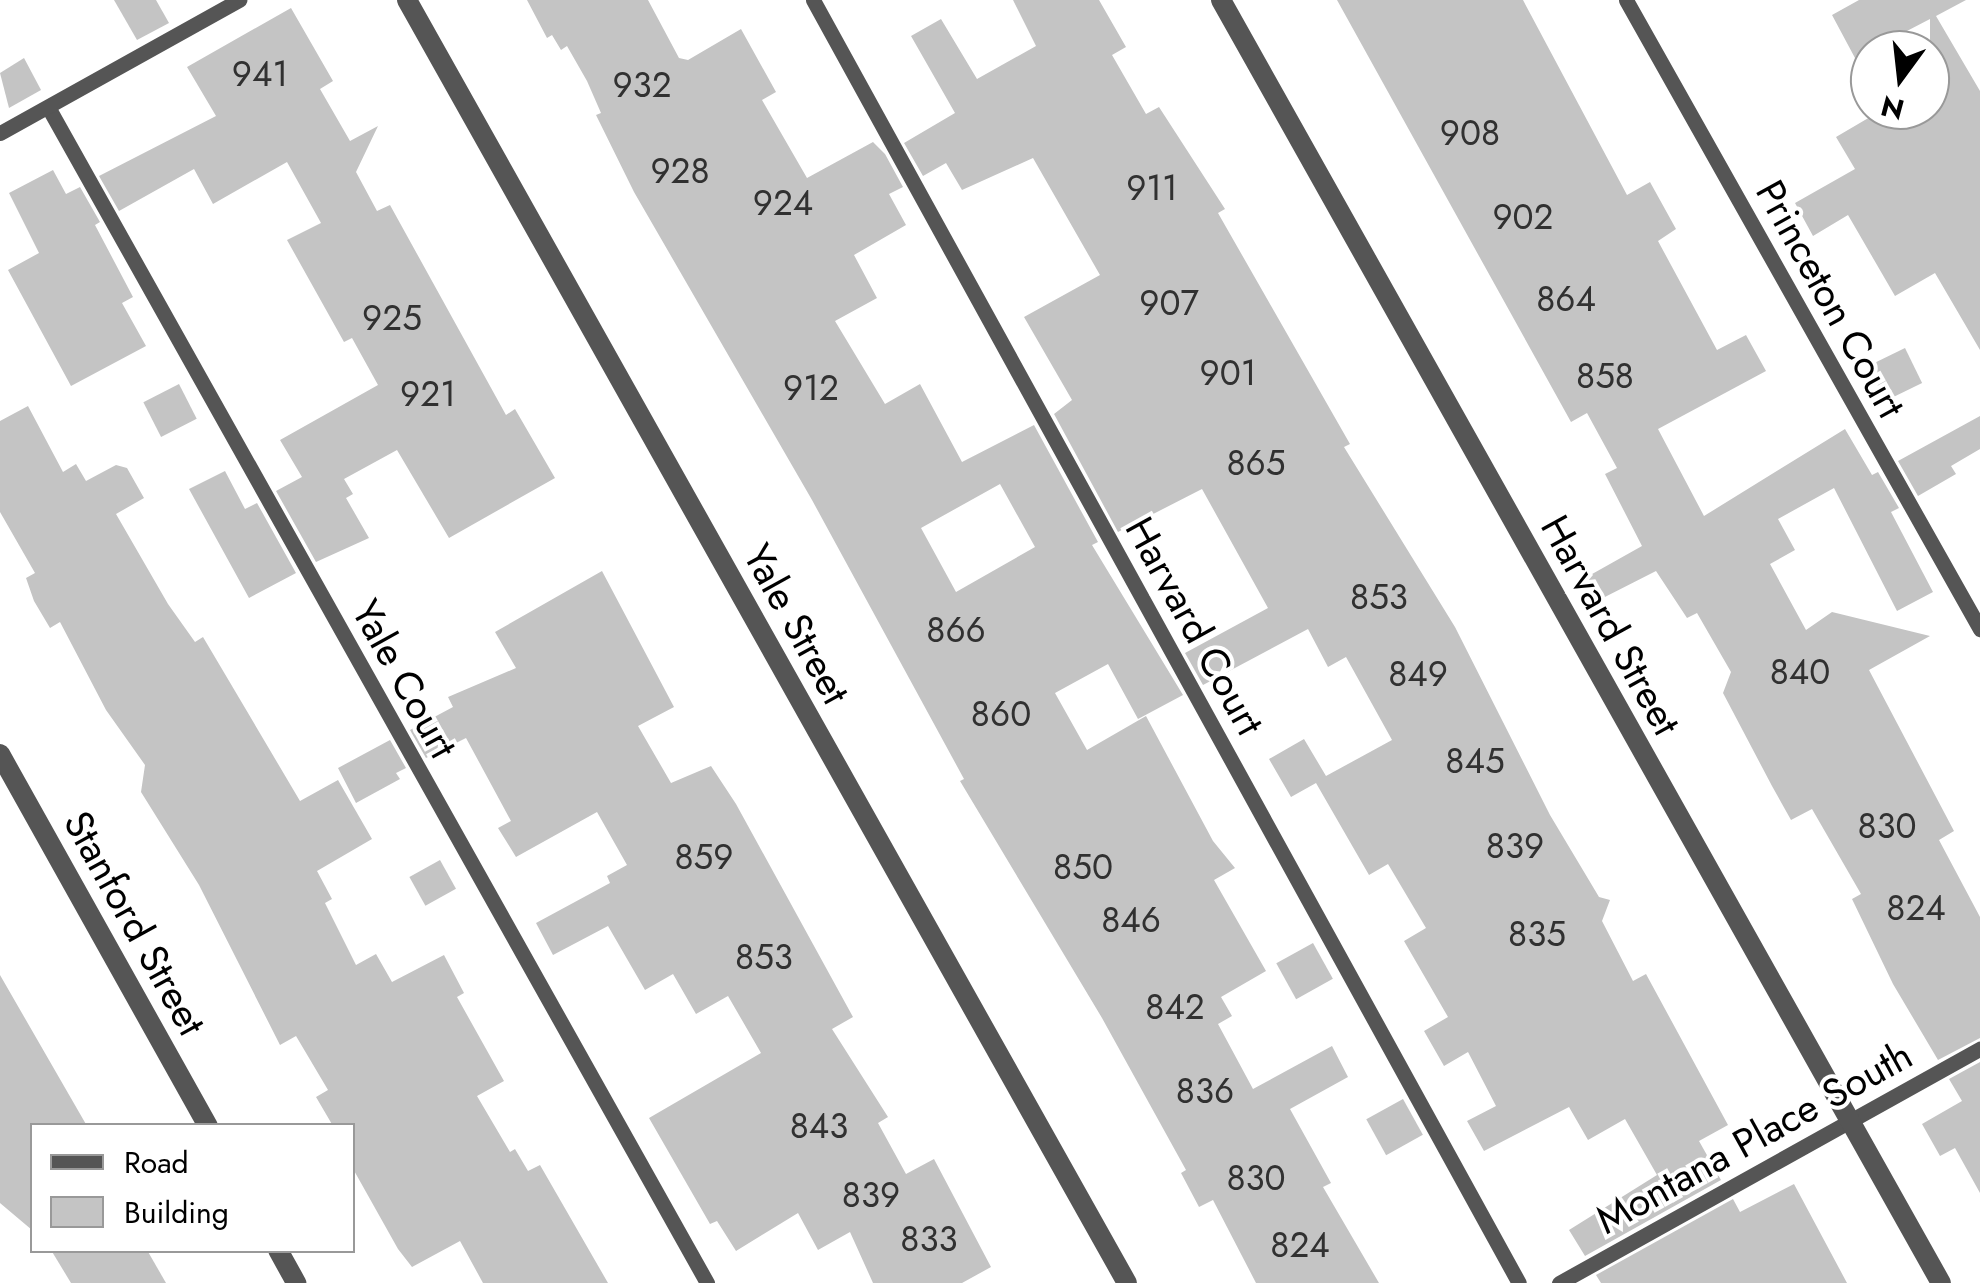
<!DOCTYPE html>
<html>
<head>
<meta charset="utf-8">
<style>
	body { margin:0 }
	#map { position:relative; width:1980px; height:1283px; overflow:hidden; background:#fff; font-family:Jost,sans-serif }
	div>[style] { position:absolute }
	.building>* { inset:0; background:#c4c4c4; transform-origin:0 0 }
	.lane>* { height:15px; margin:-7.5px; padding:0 7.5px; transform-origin:7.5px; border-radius:7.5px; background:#555 }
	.street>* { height:20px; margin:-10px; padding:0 10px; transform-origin:10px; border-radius:10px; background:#555 }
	span { translate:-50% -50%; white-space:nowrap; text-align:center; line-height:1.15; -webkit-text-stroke:8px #fff; paint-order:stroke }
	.number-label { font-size:35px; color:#313131 }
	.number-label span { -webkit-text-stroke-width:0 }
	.street-label { font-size:40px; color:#000 }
	.legend { position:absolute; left:30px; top:1123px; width:325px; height:130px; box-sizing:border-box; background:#fff; border:2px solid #999; margin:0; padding:12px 18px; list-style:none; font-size:30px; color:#000 }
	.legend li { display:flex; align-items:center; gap:20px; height:50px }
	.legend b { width:50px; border:2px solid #999 }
	.north { position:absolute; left:1850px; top:30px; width:100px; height:100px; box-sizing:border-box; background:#fff; border:2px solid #999; border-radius:50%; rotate:195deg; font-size:28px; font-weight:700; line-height:40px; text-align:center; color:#000 }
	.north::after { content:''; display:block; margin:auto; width:35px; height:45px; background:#000; clip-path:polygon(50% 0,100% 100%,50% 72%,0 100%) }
</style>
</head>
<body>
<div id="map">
	<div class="building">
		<div style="clip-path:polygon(114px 0,156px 0,169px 23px,137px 40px)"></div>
		<div style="clip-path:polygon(evenodd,527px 0,648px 0,679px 58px,688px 60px,741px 29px,776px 92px,762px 100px,807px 178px,873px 142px,885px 154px,903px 187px,889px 194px,906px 225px,854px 255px,877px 298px,835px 321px,885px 404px,920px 384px,962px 462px,1034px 425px,1098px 542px,1092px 545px,1183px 695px,1138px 719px,1108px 664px,1055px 693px,1087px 750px,1146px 716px,1213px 841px,1235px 868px,1214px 880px,1266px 971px,1221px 997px,1232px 1016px,1218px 1024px,1253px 1089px,1332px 1046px,1348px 1077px,1290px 1109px,1331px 1183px,1323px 1187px,1379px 1283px,1256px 1283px,1213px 1200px,1199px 1207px,1181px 1173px,1186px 1170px,1102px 1018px,960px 781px,964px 779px,812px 500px,634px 192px,596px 115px,601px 113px,587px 81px,567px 46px,561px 50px,552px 35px,547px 38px,527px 0,1000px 484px,1035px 547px,956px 592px,921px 528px,1000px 484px)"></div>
		<div style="clip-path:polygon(1013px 0,1099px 0,1126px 47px,1112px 55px,1146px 114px,1159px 107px,1225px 209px,1218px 213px,1350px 444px,1344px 447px,1455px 627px,1550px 815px,1599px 897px,1610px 900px,1602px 921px,1633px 981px,1646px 974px,1728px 1125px,1699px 1141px,1721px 1180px,1585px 1256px,1569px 1230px,1657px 1175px,1625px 1119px,1588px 1140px,1569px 1107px,1484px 1151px,1467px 1121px,1496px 1106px,1468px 1052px,1444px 1066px,1424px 1031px,1448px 1017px,1404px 941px,1426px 928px,1388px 864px,1369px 875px,1316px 783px,1291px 797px,1269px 759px,1304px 739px,1326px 776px,1392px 740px,1346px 657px,1328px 667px,1308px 629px,1203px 685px,1185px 653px,1268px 608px,1202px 489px,1118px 532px,1054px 414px,1072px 400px,1024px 317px,1100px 275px,1033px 158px,962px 190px,946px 163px,923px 176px,904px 143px,955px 113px,911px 36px,941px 19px,977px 79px,1036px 46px)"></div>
		<div style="clip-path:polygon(1337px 0,1523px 0,1627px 195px,1650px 182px,1676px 229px,1658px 241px,1717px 350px,1746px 335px,1766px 371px,1658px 429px,1704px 516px,1845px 429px,1872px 475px,1878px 472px,1899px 508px,1891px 512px,1933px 592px,1897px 611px,1834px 488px,1778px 519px,1795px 550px,1770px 564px,1806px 630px,1832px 612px,1930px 636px,1869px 670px,1954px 831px,1939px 840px,1980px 917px,1980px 1038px,1938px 1060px,1893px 984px,1852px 899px,1861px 894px,1812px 809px,1791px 820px,1772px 786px,1723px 693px,1731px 672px,1697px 613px,1687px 618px,1656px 571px,1597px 601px,1585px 578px,1642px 546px,1605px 474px,1617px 468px,1587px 413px,1571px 422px)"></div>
		<div style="clip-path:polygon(1859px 0,1966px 0,1936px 16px,1980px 91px,1980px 350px,1935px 273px,1895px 296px,1848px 215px,1813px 236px,1795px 203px,1855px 169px,1836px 137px,1882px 110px,1930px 110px,1930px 19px,1855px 58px,1832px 15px)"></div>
		<div style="clip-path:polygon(291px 8px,333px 81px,320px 89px,350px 141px,378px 126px,356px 172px,377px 211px,390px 205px,506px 415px,515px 409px,555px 478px,449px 538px,397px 450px,344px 479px,353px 494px,346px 498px,369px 538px,316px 562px,276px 491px,302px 477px,280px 440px,378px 385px,352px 338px,344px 342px,287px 240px,321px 223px,287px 162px,213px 204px,194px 169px,119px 211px,99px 176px,216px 116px,187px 67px)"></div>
		<div style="clip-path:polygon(24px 58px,41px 90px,9px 108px,0 73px)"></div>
		<div style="clip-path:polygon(53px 170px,66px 194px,80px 187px,100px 222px,95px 225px,133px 297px,122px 303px,146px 346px,71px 386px,8px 270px,39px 253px,9px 193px)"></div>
		<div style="left:1905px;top:348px;width:39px;height:41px;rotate:64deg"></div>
		<div style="left:179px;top:384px;width:39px;height:40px;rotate:63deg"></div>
		<div style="clip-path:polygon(28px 406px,63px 472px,76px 464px,86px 481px,116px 465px,127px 468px,144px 498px,116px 514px,168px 604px,195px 642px,203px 637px,300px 801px,338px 780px,372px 839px,317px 871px,332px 899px,325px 903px,356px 965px,376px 954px,392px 982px,444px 955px,464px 993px,457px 997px,504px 1081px,477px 1096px,510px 1152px,515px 1149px,528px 1171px,540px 1165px,608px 1283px,483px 1283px,460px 1241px,412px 1267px,398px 1249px,352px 1167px,352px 1126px,333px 1126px,316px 1097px,328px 1090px,296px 1036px,280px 1045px,199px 885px,141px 792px,145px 765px,106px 710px,60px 622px,50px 628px,34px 601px,26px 578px,35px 573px,0 512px,0 421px)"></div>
		<div style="clip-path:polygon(1980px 416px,1980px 449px,1951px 466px,1956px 474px,1918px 496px,1898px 461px)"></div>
		<div style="clip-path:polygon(225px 471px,245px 509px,257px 503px,296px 573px,249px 598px,189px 489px)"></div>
		<div style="clip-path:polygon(602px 571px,674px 707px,638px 726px,671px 783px,711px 766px,736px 804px,853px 1017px,832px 1029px,888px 1117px,878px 1123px,906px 1174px,934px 1159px,991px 1267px,962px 1283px,873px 1283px,850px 1232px,818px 1250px,798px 1213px,736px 1251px,717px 1221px,710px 1224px,649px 1118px,761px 1053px,728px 996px,696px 1014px,673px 974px,645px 990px,608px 926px,553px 955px,536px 923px,610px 883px,607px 876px,627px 865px,597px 812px,516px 857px,498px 828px,511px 821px,466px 738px,426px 758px,410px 730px,453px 707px,448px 697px,516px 668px,495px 632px)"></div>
		<div style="clip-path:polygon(390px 740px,406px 768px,396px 773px,400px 779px,356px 803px,338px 768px)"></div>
		<div style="left:440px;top:860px;width:33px;height:35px;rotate:61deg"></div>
		<div style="left:1313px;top:943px;width:41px;height:42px;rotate:61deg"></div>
		<div style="clip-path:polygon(0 975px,87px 1126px,32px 1126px,32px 1230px,0 1203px)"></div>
		<div style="clip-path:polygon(1980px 1062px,1980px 1193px,1955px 1148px,1940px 1156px,1922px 1124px,1962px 1101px,1949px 1079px)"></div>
		<div style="left:1403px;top:1099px;width:41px;height:42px;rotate:61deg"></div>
		<div style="clip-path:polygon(1794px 1184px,1847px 1283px,1601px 1283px,1596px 1275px,1733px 1199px,1740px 1212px)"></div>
		<div style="clip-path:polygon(51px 1250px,147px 1250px,166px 1283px,71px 1283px)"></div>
	</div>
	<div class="lane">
		<div style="left:813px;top:0;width:1464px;rotate:61.18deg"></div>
		<div style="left:1626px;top:0;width:722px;rotate:60.63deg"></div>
		<div style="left:48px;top:107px;width:1348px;rotate:60.73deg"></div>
		<div style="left:0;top:133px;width:274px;rotate:-29.1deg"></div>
		<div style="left:1559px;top:1283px;width:482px;rotate:-29.1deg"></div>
	</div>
	<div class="street">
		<div style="left:407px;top:0;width:1471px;rotate:60.7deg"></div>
		<div style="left:1221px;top:0;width:1471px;rotate:60.7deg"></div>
		<div style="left:0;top:754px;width:426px;rotate:60.8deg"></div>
		<div style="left:278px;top:1250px;width:38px;rotate:61deg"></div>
	</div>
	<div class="number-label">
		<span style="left:260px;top:74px">941</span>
		<span style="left:642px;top:85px">932</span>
		<span style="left:1470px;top:133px">908</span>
		<span style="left:680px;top:171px">928</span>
		<span style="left:1152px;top:188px">911</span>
		<span style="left:783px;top:203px">924</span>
		<span style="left:1523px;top:217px">902</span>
		<span style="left:1566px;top:299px">864</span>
		<span style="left:1169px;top:303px">907</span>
		<span style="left:392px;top:318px">925</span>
		<span style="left:1228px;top:373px">901</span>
		<span style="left:1605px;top:376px">858</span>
		<span style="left:811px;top:388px">912</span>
		<span style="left:428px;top:394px">921</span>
		<span style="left:1256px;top:463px">865</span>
		<span style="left:1379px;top:597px">853</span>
		<span style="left:956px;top:630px">866</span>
		<span style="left:1800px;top:672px">840</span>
		<span style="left:1418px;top:674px">849</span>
		<span style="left:1001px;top:714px">860</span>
		<span style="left:1475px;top:761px">845</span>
		<span style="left:1887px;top:826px">830</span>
		<span style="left:1515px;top:846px">839</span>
		<span style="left:704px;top:857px">859</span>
		<span style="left:1083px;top:867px">850</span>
		<span style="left:1916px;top:908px">824</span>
		<span style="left:1131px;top:920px">846</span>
		<span style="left:1537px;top:934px">835</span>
		<span style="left:764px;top:957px">853</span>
		<span style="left:1175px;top:1007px">842</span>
		<span style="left:1205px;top:1091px">836</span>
		<span style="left:819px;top:1126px">843</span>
		<span style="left:1256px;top:1178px">830</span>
		<span style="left:871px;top:1195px">839</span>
		<span style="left:929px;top:1239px">833</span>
		<span style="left:1300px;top:1245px">824</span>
	</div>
	<div class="street-label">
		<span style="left:1831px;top:299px;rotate:61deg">Princeton Court</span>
		<span style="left:797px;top:624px;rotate:61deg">Yale Street</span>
		<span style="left:1611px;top:625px;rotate:61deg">Harvard Street</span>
		<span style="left:1195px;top:626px;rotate:61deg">Harvard Court</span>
		<span style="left:405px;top:679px;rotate:61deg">Yale Court</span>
		<span style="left:135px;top:923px;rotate:61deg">Stanford Street</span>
		<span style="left:1754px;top:1137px;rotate:-29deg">Montana Place South</span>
	</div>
	<ul class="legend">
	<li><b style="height:12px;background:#555"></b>Road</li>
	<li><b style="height:28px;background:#c4c4c4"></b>Building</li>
	</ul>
	<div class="north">N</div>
</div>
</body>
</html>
